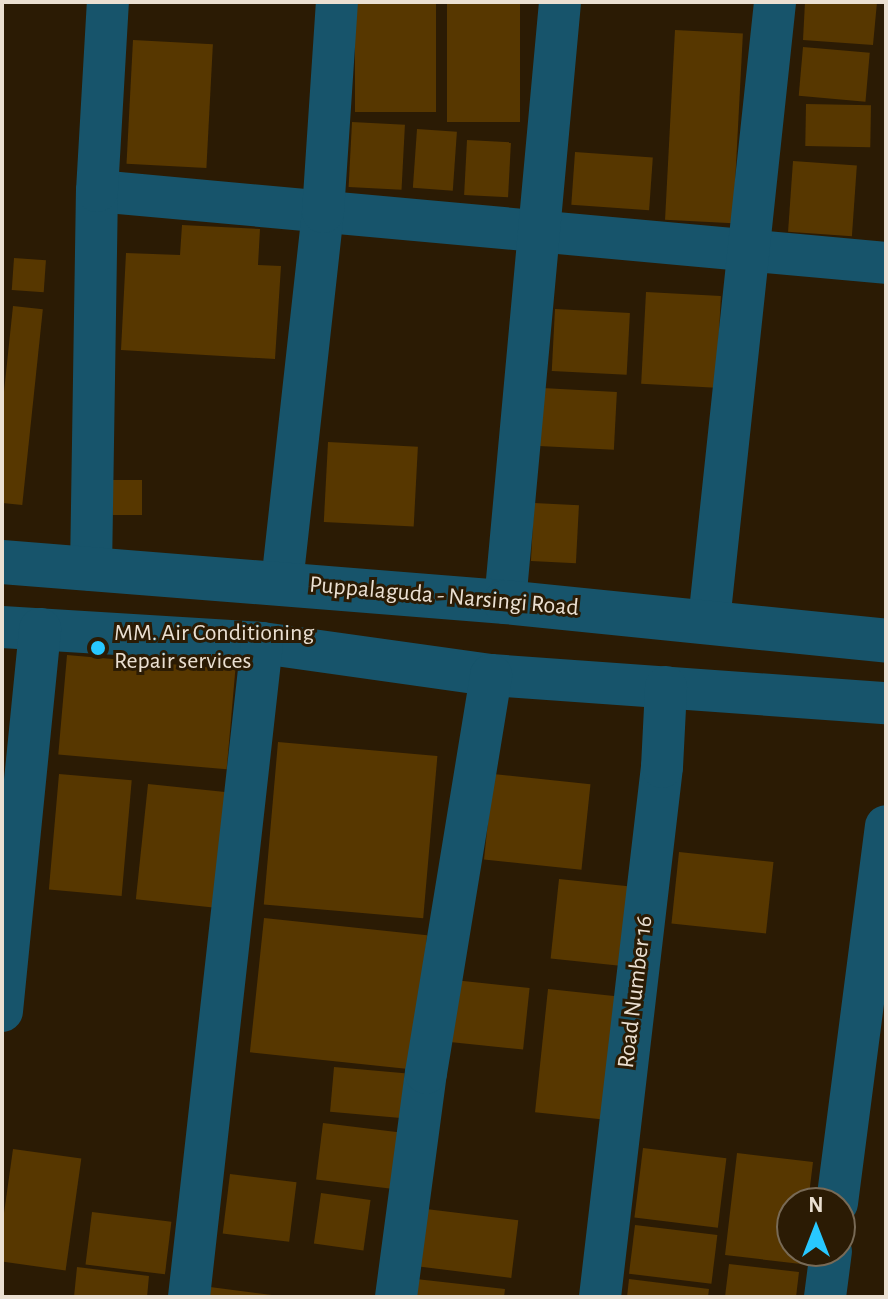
<!DOCTYPE html>
<html>
<head>
<meta charset="utf-8">
<style>
	body { margin:0 }
	#map { position:relative; width:888px; height:1299px; overflow:hidden; background:#2b1b04; font-family:"Alegreya Sans",sans-serif }
	div>[style] { position:absolute }
	.building>* { inset:0; background:#573700; transform-origin:0 0 }
	.minor>* { height:42px; margin:-21px; padding:0 21px; transform-origin:21px; border-radius:21px; background:#17546b }
	.tertiary>* { height:44px; margin:-22px; padding:0 22px; transform-origin:22px; border-radius:22px; background:#17546b }
	.dots>* { width:22px; height:22px; translate:-50% -50%; box-sizing:border-box; border:4px solid #2b1b04; border-radius:50% }
	span { translate:-50% -50%; white-space:nowrap; text-align:center; line-height:1.15; -webkit-text-stroke:6px #2b1b04; paint-order:stroke }
	.street-label { font-size:24px; color:#ebe0d2 }
	.poi-label { font-size:24px; color:#ebe0d2 }
	.left { translate:0 -50%; text-align:left }
	.frame { position:absolute; inset:0; border:4px solid #ebe0d2; pointer-events:none }
	.north { position:absolute; left:776px; top:1187px; width:80px; height:80px; box-sizing:border-box; background:#2b1b04; border:2px solid #786a56; border-radius:50%; rotate:0deg; font-size:22px; font-weight:700; line-height:32px; text-align:center; color:#ebe0d2 }
	.north::after { content:''; display:block; margin:auto; width:28px; height:36px; background:#28c8ff; clip-path:polygon(50% 0,100% 100%,50% 72%,0 100%) }
</style>
</head>
<body>
<div id="map">
	<div class="building">
		<div style="left:355px;top:2px;width:81px;height:110px"></div>
		<div style="left:447px;top:2px;width:73px;height:120px"></div>
		<div style="clip-path:polygon(805px 2px,877px 2px,873px 45px,803px 40px)"></div>
		<div style="left:675px;top:30px;width:68px;height:190px;rotate:3deg"></div>
		<div style="left:133px;top:40px;width:80px;height:124px;rotate:3deg"></div>
		<div style="left:803px;top:47px;width:67px;height:49px;rotate:5deg"></div>
		<div style="left:806px;top:104px;width:65px;height:42px;rotate:1deg"></div>
		<div style="left:352px;top:122px;width:53px;height:65px;rotate:3deg"></div>
		<div style="left:417px;top:129px;width:40px;height:59px;rotate:4deg"></div>
		<div style="left:467px;top:140px;width:44px;height:55px;rotate:3deg"></div>
		<div style="left:575px;top:152px;width:78px;height:53px;rotate:4deg"></div>
		<div style="left:793px;top:161px;width:64px;height:71px;rotate:4deg"></div>
		<div style="clip-path:polygon(182px 225px,260px 229px,258px 265px,281px 266px,275px 359px,121px 350px,126px 253px,180px 255px)"></div>
		<div style="left:14px;top:258px;width:32px;height:32px;rotate:4deg"></div>
		<div style="left:646px;top:292px;width:75px;height:92px;rotate:3deg"></div>
		<div style="left:13px;top:306px;width:30px;height:197px;rotate:6deg"></div>
		<div style="left:555px;top:309px;width:75px;height:62px;rotate:3deg"></div>
		<div style="left:542px;top:388px;width:75px;height:58px;rotate:3deg"></div>
		<div style="left:328px;top:442px;width:90px;height:80px;rotate:3deg"></div>
		<div style="left:113px;top:480px;width:29px;height:35px"></div>
		<div style="left:534px;top:503px;width:45px;height:58px;rotate:3deg"></div>
		<div style="left:67px;top:655px;width:169px;height:100px;rotate:5deg"></div>
		<div style="left:278px;top:742px;width:160px;height:163px;rotate:5deg"></div>
		<div style="left:59px;top:774px;width:73px;height:116px;rotate:5deg"></div>
		<div style="left:493px;top:774px;width:98px;height:86px;rotate:6deg"></div>
		<div style="left:148px;top:784px;width:80px;height:116px;rotate:6deg"></div>
		<div style="left:679px;top:852px;width:95px;height:72px;rotate:6deg"></div>
		<div style="left:559px;top:879px;width:72px;height:80px;rotate:6deg"></div>
		<div style="left:264px;top:918px;width:164px;height:135px;rotate:6deg"></div>
		<div style="left:454px;top:980px;width:76px;height:62px;rotate:6deg"></div>
		<div style="left:548px;top:989px;width:71px;height:124px;rotate:6deg"></div>
		<div style="left:334px;top:1067px;width:71px;height:45px;rotate:5deg"></div>
		<div style="left:323px;top:1123px;width:76px;height:57px;rotate:7deg"></div>
		<div style="left:643px;top:1148px;width:84px;height:70px;rotate:7deg"></div>
		<div style="left:13px;top:1149px;width:69px;height:113px;rotate:8deg"></div>
		<div style="clip-path:polygon(737px 1153px,813px 1162px,808px 1203px,792px 1203px,792px 1251px,803px 1251px,801px 1264px,725px 1255px)"></div>
		<div style="left:230px;top:1174px;width:67px;height:60px;rotate:7deg"></div>
		<div style="left:321px;top:1193px;width:50px;height:51px;rotate:8deg"></div>
		<div style="left:426px;top:1209px;width:93px;height:58px;rotate:7deg"></div>
		<div style="left:92px;top:1212px;width:80px;height:53px;rotate:7deg"></div>
		<div style="left:635px;top:1225px;width:83px;height:49px;rotate:7deg"></div>
		<div style="clip-path:polygon(729px 1264px,799px 1272px,796px 1297px,725px 1297px)"></div>
		<div style="clip-path:polygon(77px 1267px,149px 1276px,147px 1297px,74px 1297px)"></div>
		<div style="clip-path:polygon(416px 1279px,505px 1289px,504px 1297px,414px 1297px)"></div>
		<div style="clip-path:polygon(629px 1279px,709px 1289px,708px 1297px,627px 1297px)"></div>
		<div style="clip-path:polygon(210px 1287px,272px 1295px,272px 1297px,209px 1297px)"></div>
	</div>
	<div class="minor">
		<div style="left:97px;top:191px;width:792px;rotate:5.21deg"></div>
		<div style="left:91px;top:570px;width:379px;rotate:-89.1deg"></div>
		<div style="left:97px;top:191px;width:189px;rotate:-86.7deg"></div>
		<div style="left:282px;top:583px;width:373px;rotate:-83.7deg"></div>
		<div style="left:323px;top:212px;width:210px;rotate:-86.2deg"></div>
		<div style="left:505px;top:602px;width:603px;rotate:-84.76deg"></div>
		<div style="left:709px;top:621px;width:623px;rotate:-83.91deg"></div>
		<div style="left:2px;top:627px;width:260px;rotate:3.5deg"></div>
		<div style="left:262px;top:643px;width:231px;rotate:8deg"></div>
		<div style="left:491px;top:675px;width:396px;rotate:4.1deg"></div>
		<div style="left:2px;top:1011px;width:384px;rotate:-84.3deg"></div>
		<div style="left:837px;top:1203px;width:380px;rotate:-82.6deg"></div>
		<div style="left:189px;top:1297px;width:658px;rotate:-83.63deg"></div>
		<div style="left:396px;top:1297px;width:226px;rotate:-82.4deg"></div>
		<div style="left:426px;top:1073px;width:403px;rotate:-80.7deg"></div>
		<div style="left:600px;top:1297px;width:534px;rotate:-83.33deg"></div>
		<div style="left:662px;top:767px;width:80px;rotate:-87.1deg"></div>
		<div style="left:825px;top:1297px;width:46px;rotate:-82.6deg"></div>
	</div>
	<div class="tertiary">
		<div style="left:2px;top:562px;width:505px;rotate:4.55deg"></div>
		<div style="left:505px;top:602px;width:383px;rotate:5.8deg"></div>
	</div>
	<div class="dots">
		<div style="left:98px;top:648px;background:#28c8ff"></div>
	</div>
	<div class="street-label">
		<span style="left:444px;top:597px;rotate:5deg">Puppalaguda - Narsingi Road</span>
		<span style="left:636px;top:992px;rotate:-83deg">Road Number 16</span>
	</div>
	<div class="poi-label">
		<span class="left" style="left:114px;top:648px">MM. Air Conditioning<br>Repair services</span>
	</div>
	<div class="frame"></div>
	<div class="north">N</div>
</div>
</body>
</html>
